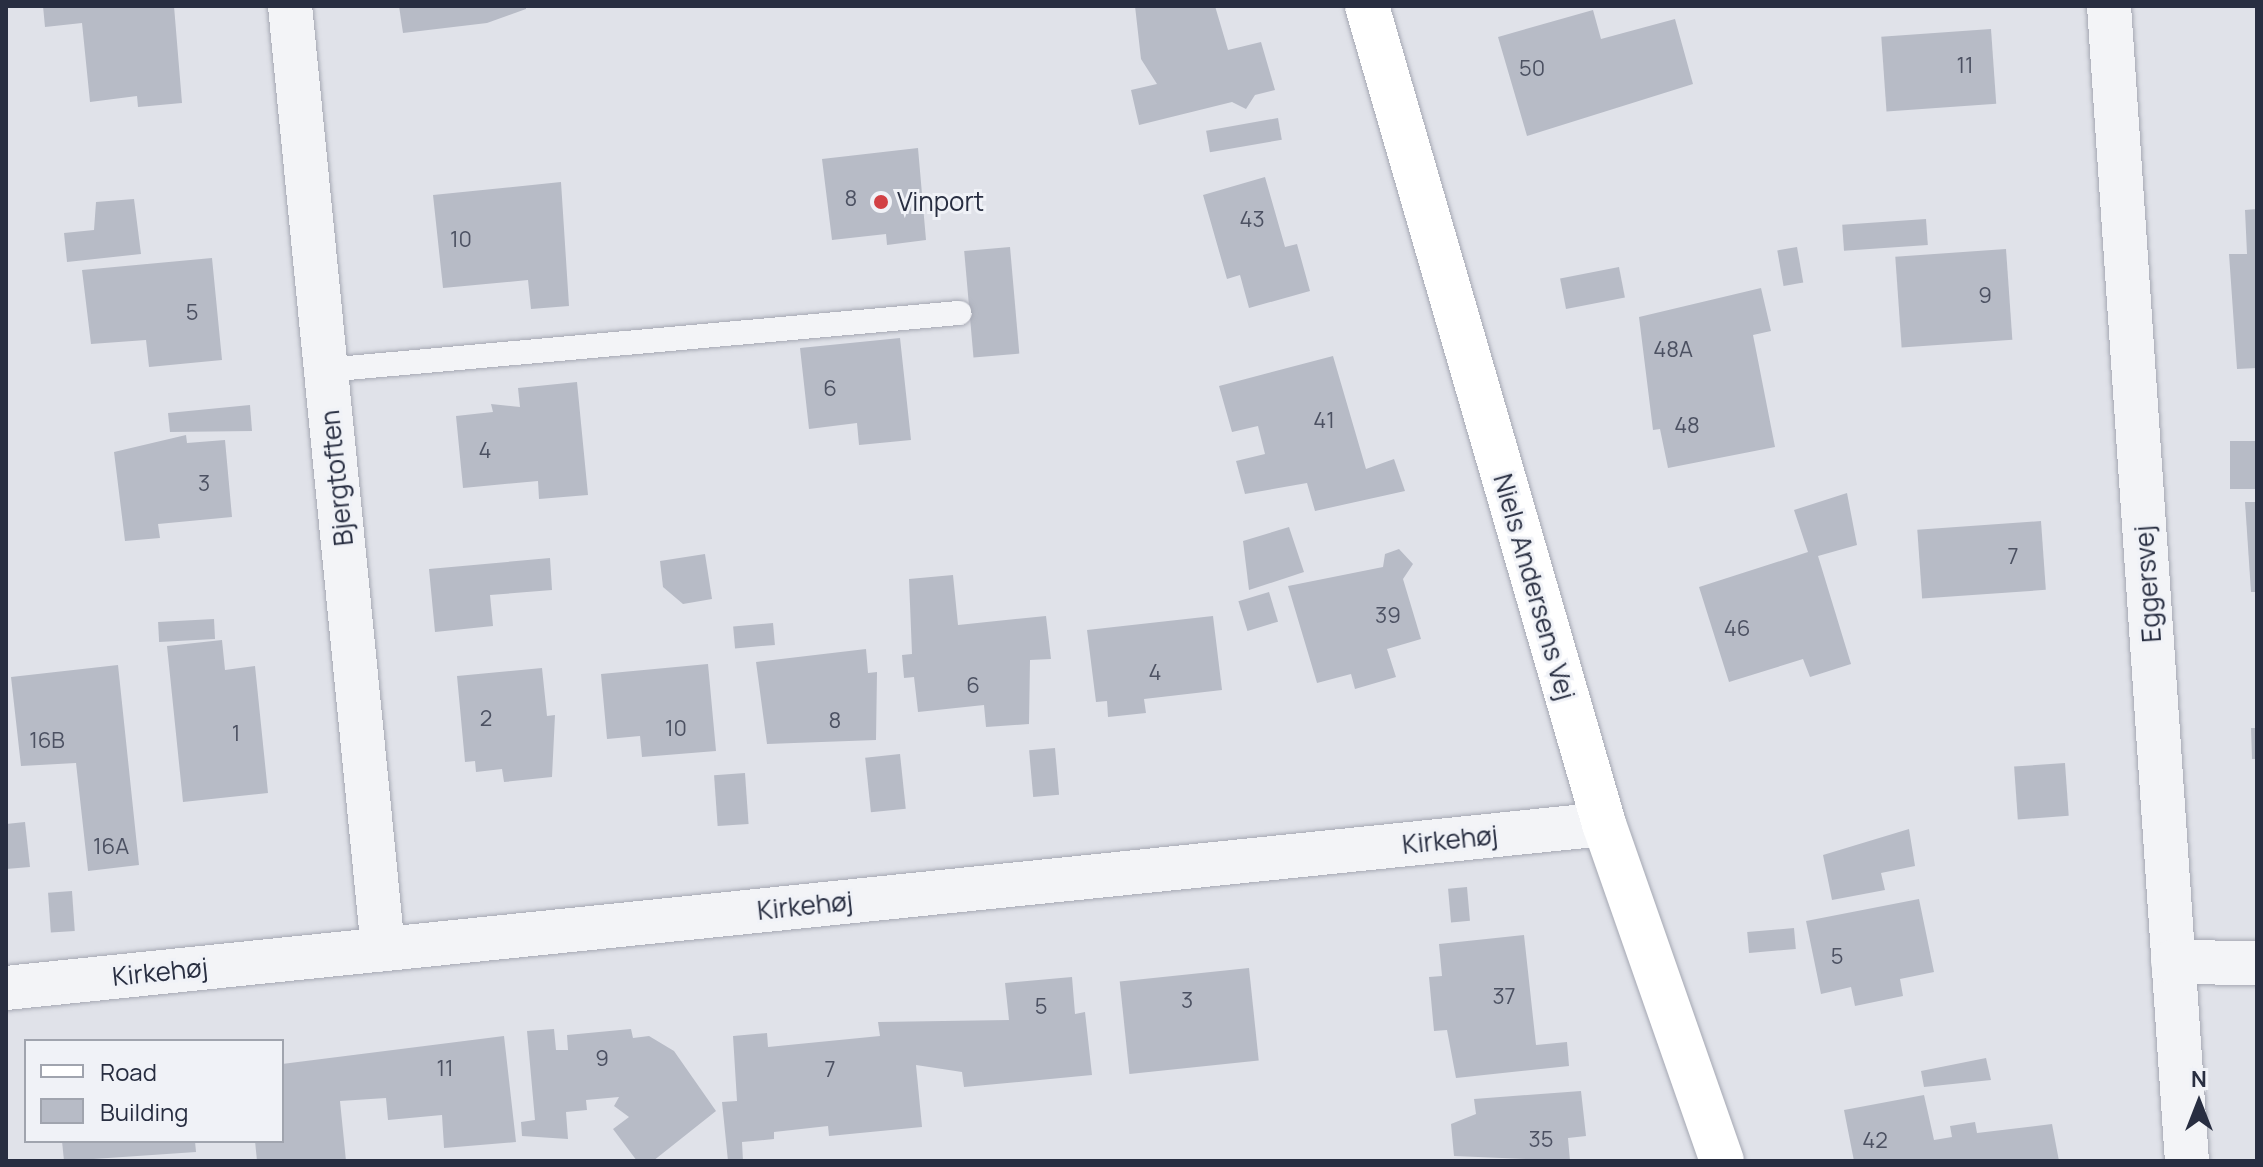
<!DOCTYPE html>
<html>
<head>
<meta charset="utf-8">
<style>
	body { margin:0 }
	#map { position:relative; width:2263px; height:1167px; overflow:hidden; background:#e0e2e9; font-family:Manrope,sans-serif }
	div>[style] { position:absolute }
	.building>* { inset:0; background:#b7bbc6; transform-origin:0 0 }
	.roads { filter:drop-shadow(0 0 2px #a5a8b3) drop-shadow(0 0 2px #a5a8b3) }
	.lane>* { height:24px; margin:-12px; padding:0 12px; transform-origin:12px; border-radius:12px; background:#f3f4f7 }
	.street>* { height:44px; margin:-22px; padding:0 22px; transform-origin:22px; border-radius:22px; background:#f3f4f7 }
	.secondary>* { height:44px; margin:-22px; padding:0 22px; transform-origin:22px; border-radius:22px; background:#fff }
	.dots>* { width:22px; height:22px; translate:-50% -50%; box-sizing:border-box; border:4px solid #f0f2f7; border-radius:50% }
	span { translate:-50% -50%; white-space:nowrap; text-align:center; line-height:1.15; -webkit-text-stroke:6px #f0f2f7; paint-order:stroke }
	.number-label { font-size:22px; color:#4c5162 }
	.number-label span { -webkit-text-stroke-width:0 }
	.poi-label { font-size:26px; color:#282e41 }
	.left { translate:0 -50%; text-align:left }
	.street-label { font-size:26px; color:#282e41 }
	.frame { position:absolute; inset:0; border:8px solid #282e41; pointer-events:none }
	.legend { position:absolute; left:24px; top:1039px; width:260px; height:104px; box-sizing:border-box; background:#f0f2f7; border:2px solid #a0a4ae; margin:0; padding:10px 14px; list-style:none; font-size:24px; color:#282e41 }
	.legend li { display:flex; align-items:center; gap:16px; height:40px }
	.legend b { width:40px; border:2px solid #a0a4ae }
	.north { position:absolute; left:2159px; top:1063px; width:80px; height:80px; -webkit-text-stroke:6px #f0f2f7; paint-order:stroke; rotate:0deg; font-size:22px; font-weight:700; line-height:32px; text-align:center; color:#282e41 }
	.north::after { content:''; display:block; margin:auto; width:28px; height:36px; background:#282e41; clip-path:polygon(50% 0,100% 100%,50% 72%,0 100%) }
</style>
</head>
<body>
<div id="map">
	<div class="building">
		<div style="clip-path:polygon(43px 6px,174px 6px,182px 103px,138px 107px,137px 96px,90px 102px,82px 23px,45px 27px)"></div>
		<div style="clip-path:polygon(399px 6px,526px 6px,526px 9px,487px 23px,403px 33px)"></div>
		<div style="clip-path:polygon(1135px 6px,1215px 6px,1228px 50px,1261px 42px,1275px 90px,1255px 95px,1246px 109px,1232px 102px,1139px 125px,1131px 90px,1157px 84px,1141px 59px)"></div>
		<div style="clip-path:polygon(1593px 10px,1601px 39px,1675px 19px,1693px 84px,1527px 136px,1498px 37px)"></div>
		<div style="left:1991px;top:29px;width:75px;height:110px;rotate:86deg"></div>
		<div style="left:1278px;top:118px;width:22px;height:73px;rotate:80deg"></div>
		<div style="clip-path:polygon(918px 148px,926px 240px,887px 245px,886px 234px,832px 240px,822px 159px)"></div>
		<div style="clip-path:polygon(1265px 177px,1285px 247px,1297px 244px,1310px 291px,1249px 308px,1240px 275px,1227px 279px,1203px 195px)"></div>
		<div style="clip-path:polygon(561px 182px,569px 306px,531px 309px,528px 280px,443px 288px,433px 195px)"></div>
		<div style="clip-path:polygon(134px 199px,141px 254px,67px 262px,64px 233px,94px 230px,96px 202px)"></div>
		<div style="clip-path:polygon(2257px 209px,2257px 368px,2237px 369px,2229px 254px,2247px 254px,2245px 210px)"></div>
		<div style="left:1926px;top:219px;width:26px;height:84px;rotate:86deg"></div>
		<div style="left:1010px;top:247px;width:107px;height:46px;rotate:85deg"></div>
		<div style="left:1797px;top:247px;width:36px;height:20px;rotate:80deg"></div>
		<div style="left:2006px;top:249px;width:91px;height:111px;rotate:86deg"></div>
		<div style="clip-path:polygon(212px 258px,222px 360px,149px 367px,146px 340px,91px 344px,82px 270px)"></div>
		<div style="left:1619px;top:267px;width:31px;height:60px;rotate:79deg"></div>
		<div style="clip-path:polygon(1761px 288px,1771px 331px,1753px 335px,1775px 447px,1668px 468px,1660px 429px,1653px 430px,1639px 317px)"></div>
		<div style="clip-path:polygon(900px 338px,911px 440px,859px 445px,857px 423px,809px 429px,800px 348px)"></div>
		<div style="clip-path:polygon(1333px 356px,1366px 469px,1394px 459px,1405px 491px,1315px 511px,1307px 483px,1245px 494px,1236px 461px,1265px 454px,1258px 426px,1232px 432px,1219px 386px)"></div>
		<div style="clip-path:polygon(577px 382px,588px 495px,539px 499px,538px 481px,463px 488px,456px 416px,493px 412px,491px 404px,520px 407px,518px 388px)"></div>
		<div style="clip-path:polygon(250px 405px,252px 431px,170px 432px,168px 413px)"></div>
		<div style="clip-path:polygon(186px 435px,187px 443px,225px 440px,232px 517px,158px 524px,160px 538px,125px 541px,114px 452px)"></div>
		<div style="left:2257px;top:441px;width:48px;height:27px;rotate:90deg"></div>
		<div style="clip-path:polygon(1847px 493px,1857px 545px,1818px 556px,1851px 664px,1810px 677px,1803px 659px,1729px 682px,1699px 587px,1808px 552px,1794px 510px)"></div>
		<div style="clip-path:polygon(2245px 502px,2257px 502px,2257px 592px,2251px 592px)"></div>
		<div style="left:2041px;top:521px;width:69px;height:124px;rotate:86deg"></div>
		<div style="clip-path:polygon(1289px 527px,1304px 572px,1249px 590px,1243px 541px)"></div>
		<div style="clip-path:polygon(1399px 549px,1413px 564px,1403px 579px,1421px 639px,1387px 649px,1396px 677px,1355px 689px,1351px 674px,1317px 683px,1288px 586px,1383px 567px,1385px 554px)"></div>
		<div style="clip-path:polygon(705px 554px,712px 599px,683px 604px,663px 587px,660px 561px)"></div>
		<div style="clip-path:polygon(550px 558px,552px 590px,490px 595px,493px 626px,435px 632px,429px 569px)"></div>
		<div style="clip-path:polygon(953px 575px,958px 625px,1046px 616px,1051px 659px,1030px 660px,1029px 724px,986px 727px,984px 705px,918px 712px,914px 677px,904px 678px,902px 655px,912px 654px,909px 579px)"></div>
		<div style="left:1269px;top:592px;width:31px;height:32px;rotate:73deg"></div>
		<div style="clip-path:polygon(1213px 616px,1222px 690px,1144px 699px,1146px 713px,1108px 717px,1107px 701px,1096px 702px,1087px 630px)"></div>
		<div style="left:214px;top:619px;width:20px;height:56px;rotate:87deg"></div>
		<div style="left:773px;top:623px;width:22px;height:40px;rotate:85deg"></div>
		<div style="clip-path:polygon(222px 640px,225px 670px,255px 666px,268px 793px,183px 802px,167px 646px)"></div>
		<div style="clip-path:polygon(866px 649px,868px 673px,877px 672px,876px 740px,767px 744px,756px 662px)"></div>
		<div style="clip-path:polygon(708px 664px,716px 751px,642px 757px,640px 736px,607px 739px,601px 674px)"></div>
		<div style="clip-path:polygon(118px 665px,139px 865px,88px 871px,76px 763px,21px 766px,11px 677px)"></div>
		<div style="clip-path:polygon(542px 668px,547px 716px,555px 715px,552px 777px,504px 782px,502px 769px,476px 772px,475px 761px,465px 762px,457px 676px)"></div>
		<div style="clip-path:polygon(2251px 728px,2257px 728px,2257px 759px,2252px 759px)"></div>
		<div style="left:1055px;top:748px;width:47px;height:26px;rotate:85deg"></div>
		<div style="left:900px;top:754px;width:55px;height:35px;rotate:84deg"></div>
		<div style="left:2065px;top:763px;width:53px;height:51px;rotate:86deg"></div>
		<div style="left:745px;top:773px;width:51px;height:31px;rotate:86deg"></div>
		<div style="clip-path:polygon(25px 822px,30px 867px,6px 869px,6px 824px)"></div>
		<div style="clip-path:polygon(1909px 829px,1915px 866px,1881px 873px,1885px 890px,1832px 900px,1823px 855px)"></div>
		<div style="left:1467px;top:887px;width:34px;height:19px;rotate:85deg"></div>
		<div style="left:72px;top:891px;width:40px;height:24px;rotate:86deg"></div>
		<div style="clip-path:polygon(1919px 899px,1934px 972px,1900px 979px,1903px 996px,1855px 1006px,1851px 987px,1821px 994px,1806px 921px)"></div>
		<div style="left:1794px;top:928px;width:21px;height:47px;rotate:85deg"></div>
		<div style="clip-path:polygon(1524px 935px,1536px 1045px,1567px 1042px,1569px 1066px,1456px 1078px,1447px 1030px,1434px 1031px,1429px 977px,1442px 976px,1439px 944px)"></div>
		<div style="left:1249px;top:968px;width:93px;height:130px;rotate:84deg"></div>
		<div style="clip-path:polygon(1072px 977px,1075px 1014px,1085px 1012px,1092px 1075px,964px 1087px,962px 1072px,916px 1065px,922px 1127px,829px 1136px,828px 1126px,774px 1132px,774px 1139px,742px 1142px,743px 1161px,728px 1161px,722px 1102px,737px 1101px,733px 1036px,767px 1033px,768px 1047px,880px 1036px,878px 1022px,1009px 1020px,1005px 983px)"></div>
		<div style="clip-path:polygon(554px 1029px,556px 1050px,568px 1050px,567px 1035px,631px 1029px,633px 1038px,649px 1036px,674px 1051px,716px 1111px,653px 1161px,637px 1161px,613px 1129px,629px 1117px,614px 1106px,619px 1097px,586px 1100px,587px 1110px,566px 1112px,568px 1139px,522px 1136px,521px 1122px,535px 1120px,527px 1031px)"></div>
		<div style="clip-path:polygon(504px 1036px,516px 1142px,444px 1148px,442px 1115px,388px 1120px,386px 1098px,340px 1101px,346px 1161px,257px 1161px,255px 1141px,282px 1141px,282px 1064px)"></div>
		<div style="clip-path:polygon(1986px 1058px,1991px 1080px,1924px 1087px,1921px 1071px)"></div>
		<div style="clip-path:polygon(1581px 1091px,1586px 1136px,1568px 1138px,1570px 1161px,1454px 1156px,1451px 1124px,1476px 1114px,1474px 1099px)"></div>
		<div style="clip-path:polygon(1924px 1095px,1934px 1140px,1952px 1137px,1950px 1126px,1975px 1122px,1977px 1133px,2052px 1124px,2059px 1161px,1854px 1161px,1844px 1110px)"></div>
		<div style="clip-path:polygon(62px 1141px,195px 1141px,196px 1152px,64px 1161px)"></div>
	</div>
	<div class="roads">
		<div class="lane">
			<div style="left:326px;top:370px;width:636px;rotate:-5.15deg"></div>
		</div>
		<div class="street">
			<div style="left:290px;top:6px;width:948px;rotate:84.37deg"></div>
			<div style="left:2109px;top:6px;width:1158px;rotate:86.14deg"></div>
			<div style="left:2173px;top:962px;width:84px;rotate:0.7deg"></div>
			<div style="left:6px;top:988px;width:1606px;rotate:-5.86deg"></div>
		</div>
		<div class="secondary">
			<div style="left:1367px;top:6px;width:852px;rotate:73.84deg"></div>
			<div style="left:1604px;top:824px;width:357px;rotate:70.7deg"></div>
		</div>
	</div>
	<div class="dots">
		<div style="left:881px;top:202px;background:#d24145"></div>
	</div>
	<div class="number-label">
		<span style="left:1965px;top:66px">11</span>
		<span style="left:1532px;top:69px">50</span>
		<span style="left:851px;top:199px">8</span>
		<span style="left:1252px;top:220px">43</span>
		<span style="left:461px;top:240px">10</span>
		<span style="left:1985px;top:296px">9</span>
		<span style="left:192px;top:313px">5</span>
		<span style="left:1673px;top:350px">48A</span>
		<span style="left:830px;top:389px">6</span>
		<span style="left:1324px;top:421px">41</span>
		<span style="left:1687px;top:426px">48</span>
		<span style="left:485px;top:451px">4</span>
		<span style="left:204px;top:484px">3</span>
		<span style="left:2013px;top:557px">7</span>
		<span style="left:1388px;top:616px">39</span>
		<span style="left:1737px;top:629px">46</span>
		<span style="left:1155px;top:673px">4</span>
		<span style="left:973px;top:686px">6</span>
		<span style="left:486px;top:719px">2</span>
		<span style="left:835px;top:721px">8</span>
		<span style="left:676px;top:729px">10</span>
		<span style="left:236px;top:734px">1</span>
		<span style="left:47px;top:741px">16B</span>
		<span style="left:111px;top:847px">16A</span>
		<span style="left:1837px;top:957px">5</span>
		<span style="left:1504px;top:997px">37</span>
		<span style="left:1187px;top:1001px">3</span>
		<span style="left:1041px;top:1007px">5</span>
		<span style="left:602px;top:1059px">9</span>
		<span style="left:445px;top:1069px">11</span>
		<span style="left:830px;top:1070px">7</span>
		<span style="left:1541px;top:1140px">35</span>
		<span style="left:1875px;top:1141px">42</span>
	</div>
	<div class="poi-label">
		<span class="left" style="left:897px;top:202px">Vinport</span>
	</div>
	<div class="street-label">
		<span style="left:337px;top:478px;rotate:-96deg">Bjergtoften</span>
		<span style="left:2148px;top:584px;rotate:-94deg">Eggersvej</span>
		<span style="left:1534px;top:587px;rotate:74deg">Niels Andersens Vej</span>
		<span style="left:1450px;top:840px;rotate:-6deg">Kirkehøj</span>
		<span style="left:805px;top:906px;rotate:-6deg">Kirkehøj</span>
		<span style="left:160px;top:972px;rotate:-6deg">Kirkehøj</span>
	</div>
	<div class="frame"></div>
	<ul class="legend">
	<li><b style="height:10px;background:#fff"></b>Road</li>
	<li><b style="height:22px;background:#b7bbc6"></b>Building</li>
	</ul>
	<div class="north">N</div>
</div>
</body>
</html>
